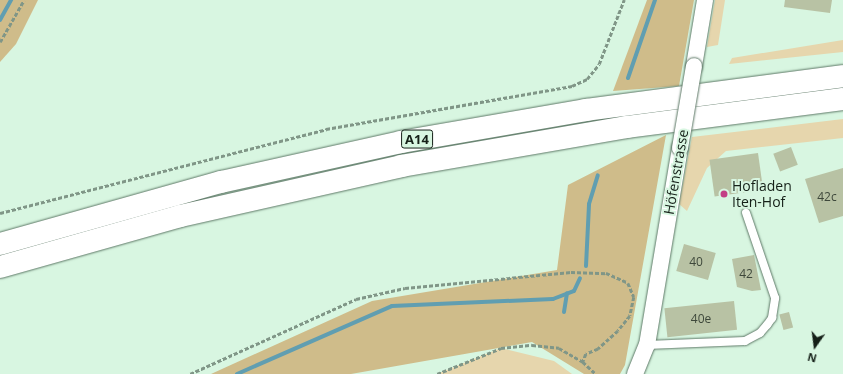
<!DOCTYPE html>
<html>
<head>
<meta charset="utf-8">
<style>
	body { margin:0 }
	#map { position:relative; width:843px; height:374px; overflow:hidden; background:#d8f6e1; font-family:"Open Sans",sans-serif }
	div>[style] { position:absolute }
	.green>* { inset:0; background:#e6d6ad }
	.forest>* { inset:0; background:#cfbc8a }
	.stream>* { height:4px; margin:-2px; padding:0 2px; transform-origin:2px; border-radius:2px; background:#609eb1 }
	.building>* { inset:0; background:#b8c2a4; transform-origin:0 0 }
	.path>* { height:2.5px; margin-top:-1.25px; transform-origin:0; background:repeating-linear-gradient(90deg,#809687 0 4px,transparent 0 6px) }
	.roads { filter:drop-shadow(0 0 1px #5e7967) drop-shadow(0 0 1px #5e7967) }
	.service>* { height:8px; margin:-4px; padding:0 4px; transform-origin:4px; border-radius:4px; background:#fff }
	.minor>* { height:16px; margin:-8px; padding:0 8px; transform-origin:8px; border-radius:8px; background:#fff }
	.motorway>* { height:22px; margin:-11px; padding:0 11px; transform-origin:11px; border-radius:11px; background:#fff }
	.bridges { filter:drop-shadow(0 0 1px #5e7967) drop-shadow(0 0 1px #5e7967) }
	.minor-bridge>* { height:16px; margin:-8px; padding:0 8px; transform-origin:8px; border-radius:8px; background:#fff }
	.dots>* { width:11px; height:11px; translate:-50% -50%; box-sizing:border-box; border:2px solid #d8f6e1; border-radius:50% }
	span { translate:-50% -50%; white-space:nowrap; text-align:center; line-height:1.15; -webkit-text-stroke:4px #d8f6e1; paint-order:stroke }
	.number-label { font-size:12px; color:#3e483b }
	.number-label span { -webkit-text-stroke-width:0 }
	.shield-label span { padding:1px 3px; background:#d8f6e1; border:1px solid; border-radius:3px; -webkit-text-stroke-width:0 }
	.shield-label { font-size:13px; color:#152018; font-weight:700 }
	.street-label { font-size:14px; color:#152018 }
	.poi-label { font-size:14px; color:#152018 }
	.left { translate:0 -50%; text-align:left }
	.north { position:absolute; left:795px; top:326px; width:40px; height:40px; -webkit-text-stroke:3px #d8f6e1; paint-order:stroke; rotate:194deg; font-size:11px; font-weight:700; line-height:16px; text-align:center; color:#152018 }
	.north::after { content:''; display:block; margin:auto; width:14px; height:18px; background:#152018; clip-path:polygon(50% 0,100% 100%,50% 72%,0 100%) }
</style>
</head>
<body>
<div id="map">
	<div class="green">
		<div style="clip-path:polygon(715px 0,725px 0,718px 45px,707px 47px)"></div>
		<div style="clip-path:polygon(843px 40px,843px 52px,729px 64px,732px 58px)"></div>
		<div style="clip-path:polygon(843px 119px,843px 138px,726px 151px,707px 168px,687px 211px,679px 204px,692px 137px)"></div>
		<div style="clip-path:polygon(501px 348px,554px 361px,572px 374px,437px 374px)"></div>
	</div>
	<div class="forest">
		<div style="clip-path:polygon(0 0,38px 0,16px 44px,0 62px)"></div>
		<div style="clip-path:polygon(647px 0,694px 0,679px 86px,613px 91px)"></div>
		<div style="clip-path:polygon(666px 135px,625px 365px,620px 374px,584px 374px,532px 342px,351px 374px,211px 374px,372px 301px,557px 270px,568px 185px)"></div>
	</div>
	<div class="stream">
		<div style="left:0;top:20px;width:23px;rotate:-61deg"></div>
		<div style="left:628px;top:78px;width:83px;rotate:-70.9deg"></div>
		<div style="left:586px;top:266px;width:62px;rotate:-87.2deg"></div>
		<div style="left:589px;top:204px;width:30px;rotate:-73deg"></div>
		<div style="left:564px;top:312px;width:19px;rotate:-81deg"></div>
		<div style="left:237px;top:374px;width:169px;rotate:-23.7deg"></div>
		<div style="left:392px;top:306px;width:161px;rotate:-2.5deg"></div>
		<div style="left:553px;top:299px;width:22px;rotate:-21deg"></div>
		<div style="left:574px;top:291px;width:14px;rotate:-65deg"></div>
	</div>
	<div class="building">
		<div style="clip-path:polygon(785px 0,832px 0,830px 13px,784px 7px)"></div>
		<div style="left:791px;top:147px;width:19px;height:19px;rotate:69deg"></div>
		<div style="left:758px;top:153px;width:37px;height:49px;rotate:82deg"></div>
		<div style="clip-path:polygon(843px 168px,843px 216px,819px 223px,805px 179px)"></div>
		<div style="left:684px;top:244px;width:33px;height:28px;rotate:16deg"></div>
		<div style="clip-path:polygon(754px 255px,761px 290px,752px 291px,737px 287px,732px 259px)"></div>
		<div style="left:734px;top:301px;width:29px;height:70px;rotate:84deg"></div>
		<div style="left:789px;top:312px;width:16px;height:10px;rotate:75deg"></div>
	</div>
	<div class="path">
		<div style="left:0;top:42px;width:48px;rotate:-60.3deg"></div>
		<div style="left:0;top:213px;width:337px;rotate:-14.4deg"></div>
		<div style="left:326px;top:129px;width:250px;rotate:-9.9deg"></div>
		<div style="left:572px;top:86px;width:17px;rotate:-25deg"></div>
		<div style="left:587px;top:79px;width:19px;rotate:-51deg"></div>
		<div style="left:599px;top:64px;width:69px;rotate:-68.7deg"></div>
		<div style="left:190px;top:374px;width:182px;rotate:-24.3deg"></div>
		<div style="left:356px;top:299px;width:50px;rotate:-12.7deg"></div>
		<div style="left:405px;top:288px;width:167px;rotate:-5.5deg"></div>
		<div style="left:571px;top:272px;width:35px;rotate:2deg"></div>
		<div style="left:606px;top:273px;width:24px;rotate:24deg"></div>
		<div style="left:628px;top:283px;width:15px;rotate:67deg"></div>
		<div style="left:634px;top:297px;width:19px;rotate:102deg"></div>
		<div style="left:630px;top:316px;width:19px;rotate:129deg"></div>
		<div style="left:618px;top:331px;width:27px;rotate:138deg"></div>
		<div style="left:598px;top:349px;width:13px;rotate:157deg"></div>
		<div style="left:586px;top:354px;width:9px;rotate:111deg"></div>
		<div style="left:583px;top:362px;width:18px;rotate:43deg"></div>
		<div style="left:437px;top:374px;width:69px;rotate:-22.1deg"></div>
		<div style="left:501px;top:348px;width:31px;rotate:-6deg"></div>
		<div style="left:532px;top:345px;width:27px;rotate:6deg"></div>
		<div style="left:559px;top:348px;width:28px;rotate:30deg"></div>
	</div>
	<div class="roads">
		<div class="service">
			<div style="left:647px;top:345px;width:98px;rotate:-2.3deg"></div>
			<div style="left:745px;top:341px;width:17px;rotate:-28deg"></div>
			<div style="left:760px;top:333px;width:11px;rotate:-49deg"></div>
			<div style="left:767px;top:325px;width:9px;rotate:-54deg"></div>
			<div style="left:772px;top:318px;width:20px;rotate:-81deg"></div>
			<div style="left:775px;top:298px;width:90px;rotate:-108.8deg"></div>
		</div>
		<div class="minor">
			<div style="left:694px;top:66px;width:67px;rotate:-80.5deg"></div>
			<div style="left:635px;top:374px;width:31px;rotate:-68deg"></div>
			<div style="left:647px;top:345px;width:200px;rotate:-80.5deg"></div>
		</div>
		<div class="motorway">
			<div style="left:0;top:244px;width:230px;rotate:-15.7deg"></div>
			<div style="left:221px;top:182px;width:184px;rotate:-12.5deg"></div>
			<div style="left:401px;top:142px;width:188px;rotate:-9.8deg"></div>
			<div style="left:586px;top:110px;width:259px;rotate:-7.5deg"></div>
			<div style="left:0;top:267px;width:187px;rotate:-15.8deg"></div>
			<div style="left:180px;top:216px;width:227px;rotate:-12.7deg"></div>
			<div style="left:401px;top:166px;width:229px;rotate:-9.8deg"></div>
			<div style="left:627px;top:127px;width:218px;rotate:-7.4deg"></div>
		</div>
	</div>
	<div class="bridges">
		<div class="minor-bridge">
			<div style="left:680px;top:148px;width:83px;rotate:-80.3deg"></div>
		</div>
	</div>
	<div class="dots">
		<div style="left:724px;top:194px;background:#c33f85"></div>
	</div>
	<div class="number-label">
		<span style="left:827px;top:197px">42c</span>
		<span style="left:696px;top:262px">40</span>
		<span style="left:746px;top:274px">42</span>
		<span style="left:701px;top:319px">40e</span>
	</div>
	<div class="shield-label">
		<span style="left:417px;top:139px">A14</span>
	</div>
	<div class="street-label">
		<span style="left:676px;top:172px;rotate:-80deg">Höfenstrasse</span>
	</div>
	<div class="poi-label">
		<span class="left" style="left:732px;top:194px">Hofladen<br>Iten-Hof</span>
	</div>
	<div class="north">N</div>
</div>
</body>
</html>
